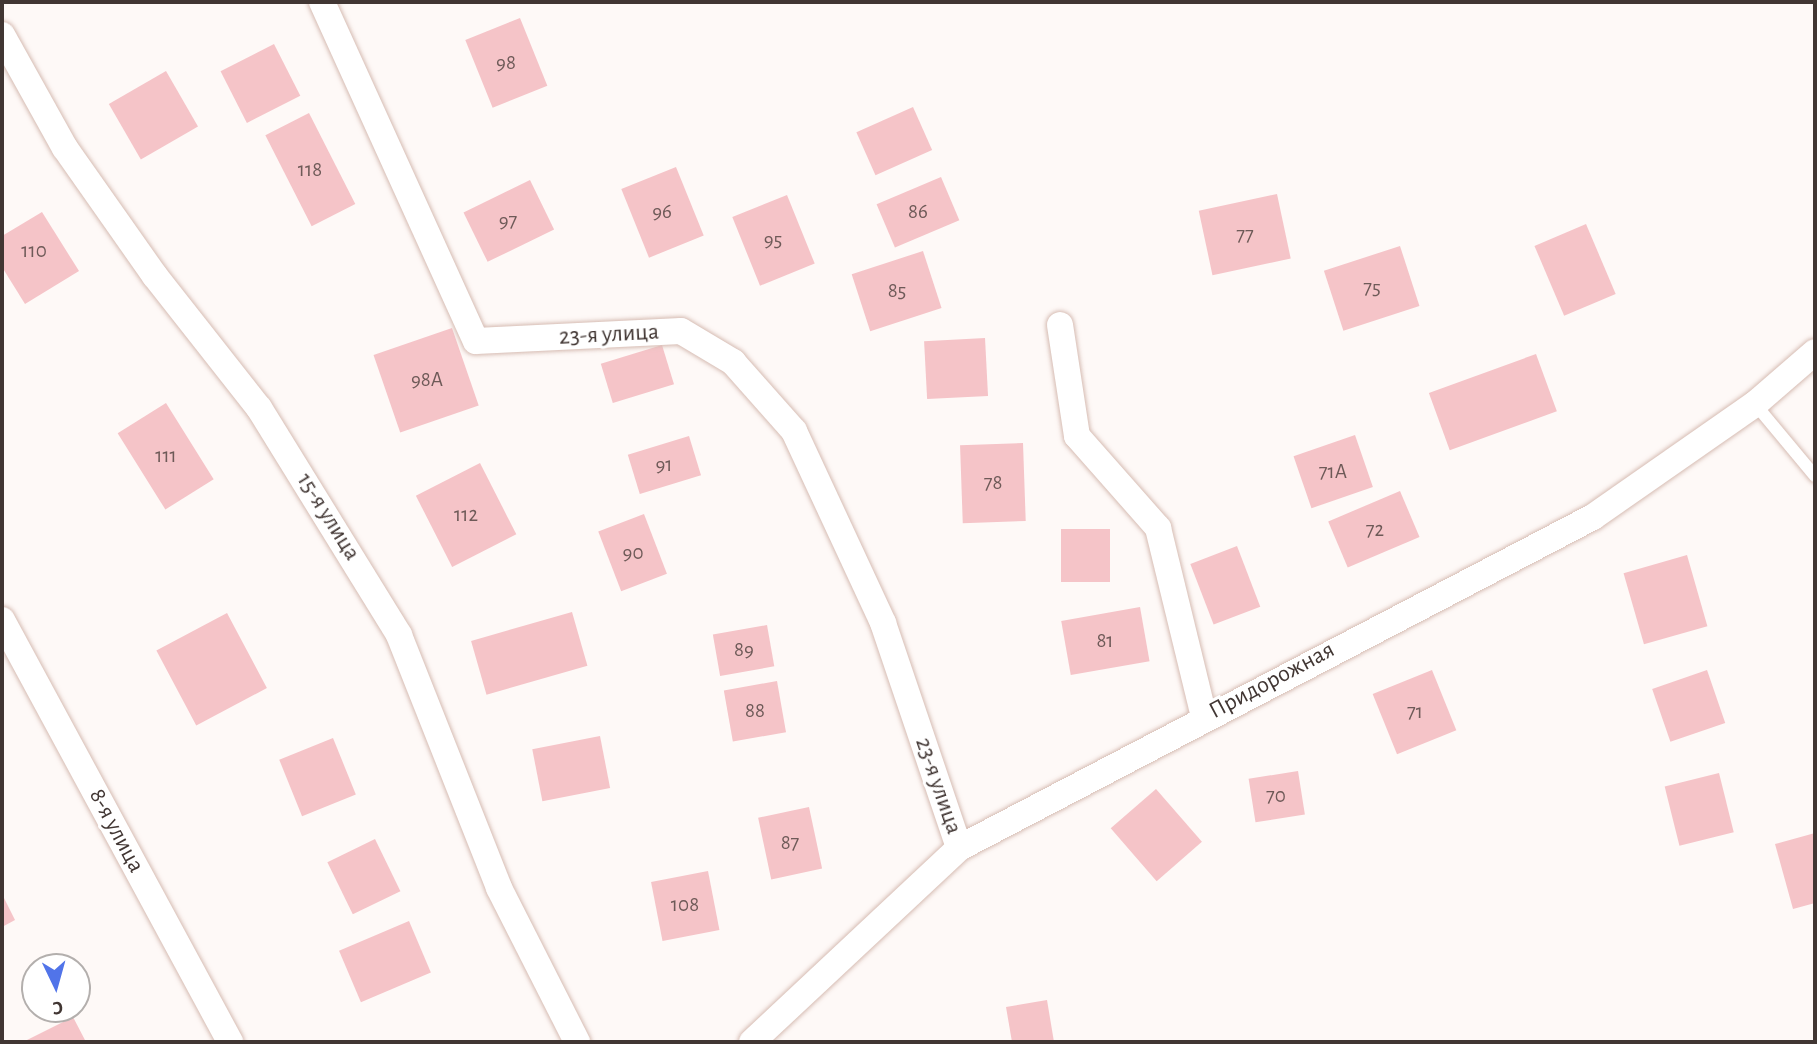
<!DOCTYPE html>
<html>
<head>
<meta charset="utf-8">
<style>
	body { margin:0 }
	#map { position:relative; width:1817px; height:1044px; overflow:hidden; background:#fef9f7; font-family:"Alegreya Sans",sans-serif }
	div>[style] { position:absolute }
	.building>* { inset:0; background:#f5c4c8; transform-origin:0 0 }
	.roads { filter:drop-shadow(0 0 2px #d6bcb3) drop-shadow(0 0 2px #d6bcb3) }
	.lane>* { height:12px; margin:-6px; padding:0 6px; transform-origin:6px; border-radius:6px; background:#fff }
	.street>* { height:26px; margin:-13px; padding:0 13px; transform-origin:13px; border-radius:13px; background:#fff }
	span { translate:-50% -50%; white-space:nowrap; text-align:center; line-height:1.15; -webkit-text-stroke:6px #fff; paint-order:stroke }
	.number-label { font-size:21px; color:#6e5a58 }
	.number-label span { -webkit-text-stroke-width:0 }
	.street-label { font-size:24px; color:#413633 }
	.frame { position:absolute; inset:0; border:4px solid #413633; pointer-events:none }
	.north { position:absolute; left:21px; top:953px; width:70px; height:70px; box-sizing:border-box; background:#fff; border:2px solid #b3afad; border-radius:50%; rotate:175deg; font-size:19px; font-weight:700; line-height:28px; text-align:center; color:#413633 }
	.north::after { content:''; display:block; margin:auto; width:24px; height:32px; background:#5174e9; clip-path:polygon(50% 0,100% 100%,50% 72%,0 100%) }
</style>
</head>
<body>
<div id="map">
	<div class="building">
		<div style="left:520px;top:18px;width:73px;height:59px;rotate:68deg"></div>
		<div style="left:274px;top:44px;width:58px;height:60px;rotate:63deg"></div>
		<div style="left:166px;top:71px;width:64px;height:66px;rotate:60deg"></div>
		<div style="left:913px;top:107px;width:47px;height:62px;rotate:66deg"></div>
		<div style="left:309px;top:113px;width:102px;height:49px;rotate:63deg"></div>
		<div style="left:676px;top:167px;width:74px;height:59px;rotate:68deg"></div>
		<div style="left:941px;top:177px;width:47px;height:70px;rotate:67deg"></div>
		<div style="left:530px;top:180px;width:55px;height:74px;rotate:64deg"></div>
		<div style="left:1277px;top:194px;width:66px;height:80px;rotate:78deg"></div>
		<div style="left:787px;top:195px;width:74px;height:59px;rotate:68deg"></div>
		<div style="clip-path:polygon(42px 212px,79px 271px,25px 304px,2px 267px,2px 236px)"></div>
		<div style="left:1586px;top:224px;width:76px;height:56px;rotate:67deg"></div>
		<div style="left:1400px;top:246px;width:63px;height:80px;rotate:72deg"></div>
		<div style="left:923px;top:251px;width:60px;height:75px;rotate:72deg"></div>
		<div style="left:452px;top:328px;width:82px;height:83px;rotate:71deg"></div>
		<div style="left:985px;top:338px;width:58px;height:61px;rotate:87deg"></div>
		<div style="left:662px;top:345px;width:41px;height:64px;rotate:73deg"></div>
		<div style="left:1536px;top:354px;width:61px;height:114px;rotate:70deg"></div>
		<div style="left:166px;top:403px;width:90px;height:57px;rotate:58deg"></div>
		<div style="left:1355px;top:435px;width:55px;height:65px;rotate:71deg"></div>
		<div style="left:689px;top:436px;width:41px;height:64px;rotate:73deg"></div>
		<div style="left:1023px;top:443px;width:78px;height:63px;rotate:88deg"></div>
		<div style="left:480px;top:463px;width:80px;height:72px;rotate:63deg"></div>
		<div style="left:1400px;top:491px;width:50px;height:78px;rotate:67deg"></div>
		<div style="left:644px;top:514px;width:64px;height:49px;rotate:69deg"></div>
		<div style="left:1110px;top:529px;width:53px;height:49px;rotate:90deg"></div>
		<div style="left:1237px;top:546px;width:65px;height:50px;rotate:69deg"></div>
		<div style="left:1687px;top:555px;width:74px;height:66px;rotate:74deg"></div>
		<div style="left:1140px;top:607px;width:55px;height:80px;rotate:80deg"></div>
		<div style="left:572px;top:612px;width:56px;height:105px;rotate:74deg"></div>
		<div style="left:227px;top:613px;width:85px;height:80px;rotate:62deg"></div>
		<div style="left:767px;top:625px;width:42px;height:55px;rotate:80deg"></div>
		<div style="left:1432px;top:670px;width:65px;height:64px;rotate:68deg"></div>
		<div style="left:1707px;top:670px;width:56px;height:58px;rotate:71deg"></div>
		<div style="left:777px;top:681px;width:52px;height:54px;rotate:80deg"></div>
		<div style="left:600px;top:736px;width:53px;height:69px;rotate:79deg"></div>
		<div style="left:333px;top:738px;width:61px;height:58px;rotate:68deg"></div>
		<div style="left:1298px;top:771px;width:44px;height:50px;rotate:81deg"></div>
		<div style="left:1719px;top:773px;width:61px;height:56px;rotate:76deg"></div>
		<div style="left:1156px;top:789px;width:70px;height:60px;rotate:49deg"></div>
		<div style="left:809px;top:807px;width:63px;height:52px;rotate:78deg"></div>
		<div style="clip-path:polygon(1815px 833px,1815px 903px,1793px 909px,1775px 844px)"></div>
		<div style="left:375px;top:839px;width:58px;height:53px;rotate:64deg"></div>
		<div style="left:708px;top:871px;width:60px;height:58px;rotate:79deg"></div>
		<div style="clip-path:polygon(2px 894px,15px 920px,2px 927px)"></div>
		<div style="left:409px;top:921px;width:56px;height:76px;rotate:67deg"></div>
		<div style="clip-path:polygon(1047px 1000px,1054px 1042px,1012px 1042px,1006px 1007px)"></div>
		<div style="clip-path:polygon(73px 1017px,86px 1042px,23px 1042px)"></div>
	</div>
	<div class="roads">
		<div class="lane">
			<div style="left:1755px;top:404px;width:94px;rotate:50.2deg"></div>
		</div>
		<div class="street">
			<div style="left:322px;top:2px;width:372px;rotate:65.6deg"></div>
			<div style="left:476px;top:341px;width:205px;rotate:-2.8deg"></div>
			<div style="left:681px;top:331px;width:61px;rotate:30.8deg"></div>
			<div style="left:733px;top:362px;width:92px;rotate:48.5deg"></div>
			<div style="left:794px;top:431px;width:212px;rotate:65.1deg"></div>
			<div style="left:883px;top:623px;width:237px;rotate:71.3deg"></div>
			<div style="left:2px;top:35px;width:129px;rotate:60.9deg"></div>
			<div style="left:65px;top:148px;width:156px;rotate:54.9deg"></div>
			<div style="left:155px;top:276px;width:168px;rotate:51.8deg"></div>
			<div style="left:259px;top:408px;width:267px;rotate:58.3deg"></div>
			<div style="left:399px;top:635px;width:272px;rotate:68.4deg"></div>
			<div style="left:499px;top:888px;width:173px;rotate:63.1deg"></div>
			<div style="left:1060px;top:325px;width:112px;rotate:81.3deg"></div>
			<div style="left:1077px;top:436px;width:123px;rotate:48.6deg"></div>
			<div style="left:1158px;top:528px;width:195px;rotate:76.3deg"></div>
			<div style="left:2px;top:620px;width:480px;rotate:61.6deg"></div>
			<div style="left:752px;top:1042px;width:284px;rotate:-43.1deg"></div>
			<div style="left:959px;top:848px;width:715px;rotate:-27.57deg"></div>
			<div style="left:1593px;top:517px;width:198px;rotate:-34.9deg"></div>
			<div style="left:1755px;top:404px;width:79px;rotate:-40.9deg"></div>
		</div>
	</div>
	<div class="number-label">
		<span style="left:506px;top:63px">98</span>
		<span style="left:310px;top:170px">118</span>
		<span style="left:662px;top:212px">96</span>
		<span style="left:918px;top:212px">86</span>
		<span style="left:508px;top:221px">97</span>
		<span style="left:1245px;top:235px">77</span>
		<span style="left:773px;top:240px">95</span>
		<span style="left:34px;top:251px">110</span>
		<span style="left:1372px;top:288px">75</span>
		<span style="left:897px;top:291px">85</span>
		<span style="left:427px;top:380px">98А</span>
		<span style="left:166px;top:456px">111</span>
		<span style="left:664px;top:465px">91</span>
		<span style="left:1333px;top:472px">71А</span>
		<span style="left:993px;top:483px">78</span>
		<span style="left:466px;top:515px">112</span>
		<span style="left:1375px;top:530px">72</span>
		<span style="left:633px;top:553px">90</span>
		<span style="left:1105px;top:641px">81</span>
		<span style="left:744px;top:650px">89</span>
		<span style="left:755px;top:711px">88</span>
		<span style="left:1415px;top:712px">71</span>
		<span style="left:1276px;top:796px">70</span>
		<span style="left:790px;top:843px">87</span>
		<span style="left:685px;top:905px">108</span>
	</div>
	<div class="street-label">
		<span style="left:609px;top:335px;rotate:-3deg">23-я улица</span>
		<span style="left:328px;top:517px;rotate:58deg">15-я улица</span>
		<span style="left:1272px;top:681px;rotate:-28deg">Придорожная</span>
		<span style="left:938px;top:786px;rotate:71deg">23-я улица</span>
		<span style="left:116px;top:831px;rotate:62deg">8-я улица</span>
	</div>
	<div class="frame"></div>
	<div class="north">С</div>
</div>
</body>
</html>
